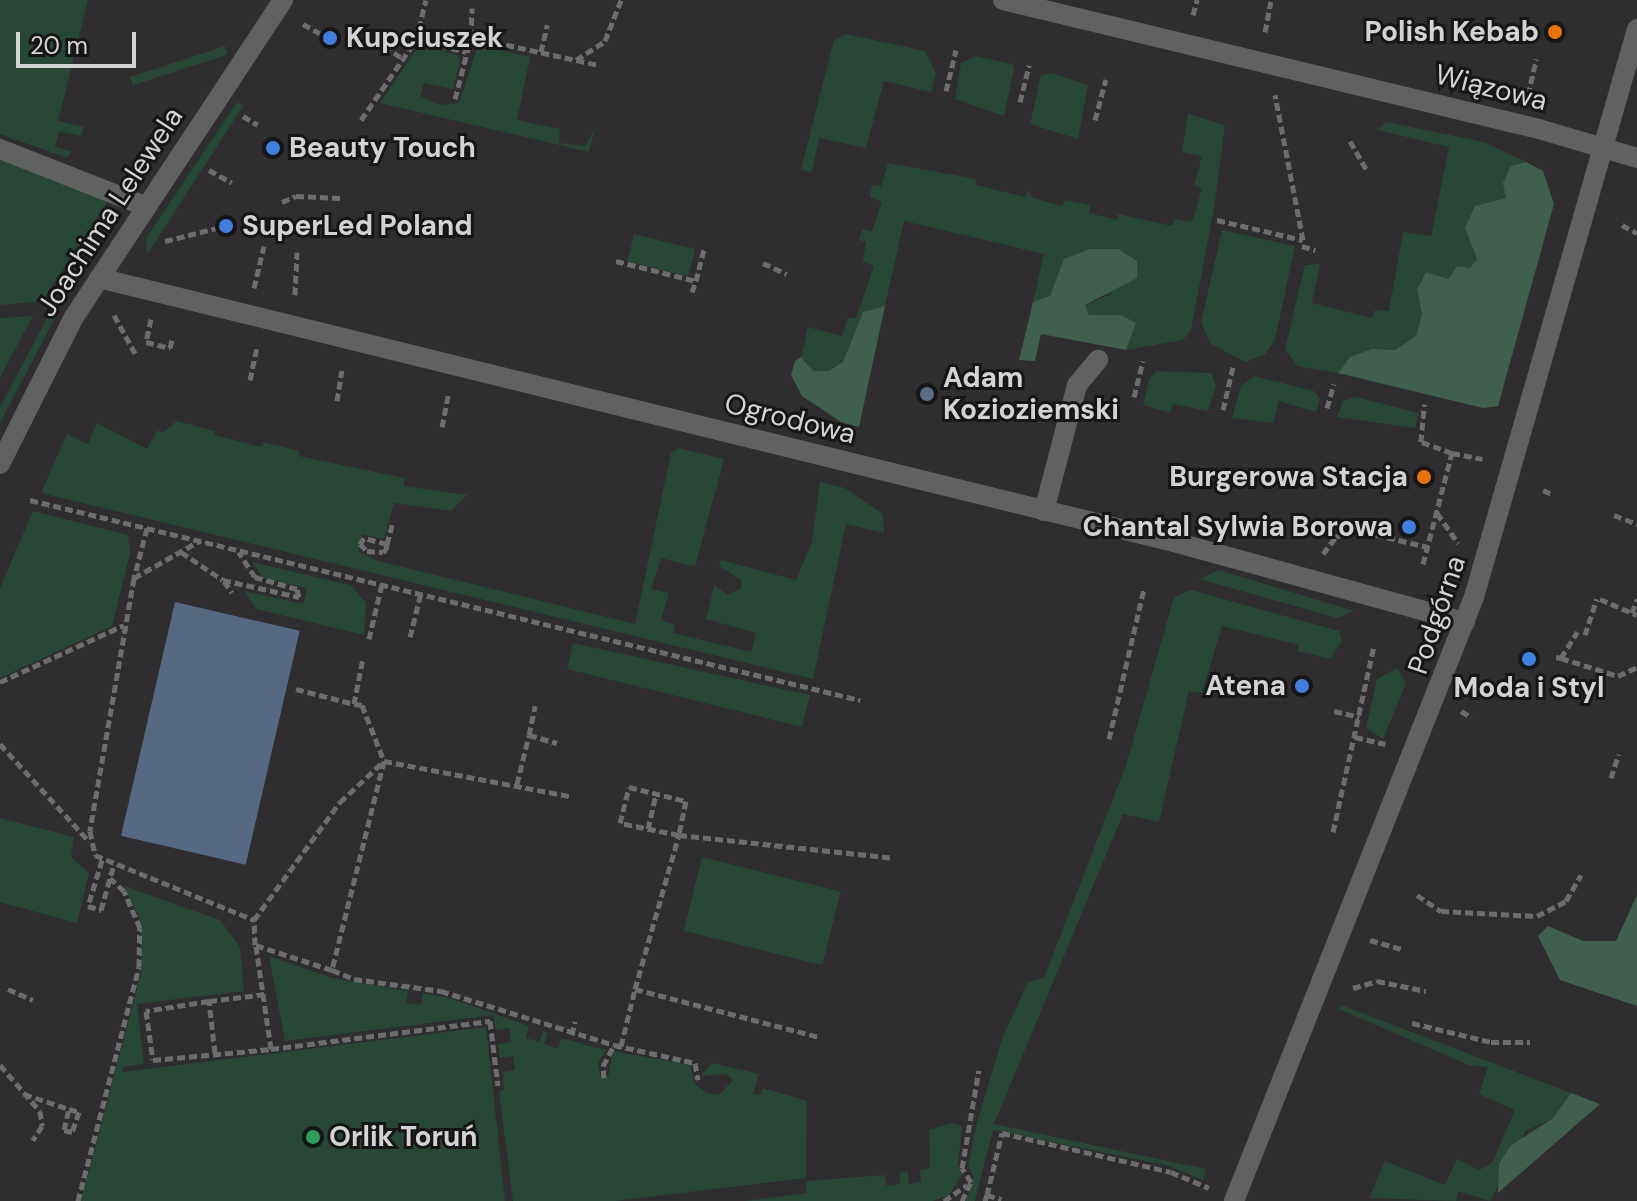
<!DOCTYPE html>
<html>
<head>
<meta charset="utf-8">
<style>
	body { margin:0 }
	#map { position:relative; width:1637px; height:1201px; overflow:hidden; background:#2f2d2f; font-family:"DM Sans",sans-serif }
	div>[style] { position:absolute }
	.green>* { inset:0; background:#274737; transform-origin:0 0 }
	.forest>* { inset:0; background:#3f604f }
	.water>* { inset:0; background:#556983; transform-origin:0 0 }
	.path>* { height:5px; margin-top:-2.5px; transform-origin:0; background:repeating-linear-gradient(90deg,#6e6d6e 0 8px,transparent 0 12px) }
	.minor>* { height:20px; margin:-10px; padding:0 10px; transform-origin:10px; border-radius:10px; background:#606161 }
	.tertiary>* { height:20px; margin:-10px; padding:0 10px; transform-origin:10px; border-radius:10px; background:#606161 }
	.dots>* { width:22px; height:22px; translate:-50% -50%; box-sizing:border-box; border:4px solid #171616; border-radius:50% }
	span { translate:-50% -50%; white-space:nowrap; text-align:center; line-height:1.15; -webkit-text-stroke:6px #171616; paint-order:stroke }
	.poi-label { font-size:28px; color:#d4d3d4; font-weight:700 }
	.right { translate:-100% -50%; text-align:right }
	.left { translate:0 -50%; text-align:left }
	.street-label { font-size:28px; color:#d4d3d4 }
	.scale { position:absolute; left:16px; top:32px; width:120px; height:36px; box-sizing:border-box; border:4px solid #d4d3d4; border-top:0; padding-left:10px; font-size:24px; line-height:28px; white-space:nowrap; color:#d4d3d4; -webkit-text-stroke:6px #171616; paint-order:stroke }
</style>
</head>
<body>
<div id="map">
	<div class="green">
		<div style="clip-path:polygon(0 0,88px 0,58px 121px,84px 127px,81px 136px,59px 131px,55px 147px,72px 151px,67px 158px,0 134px)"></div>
		<div style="clip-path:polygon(846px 34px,925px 51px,936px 73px,931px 92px,884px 81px,866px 148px,819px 138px,812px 172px,801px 170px,834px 40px)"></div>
		<div style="clip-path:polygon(478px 45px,530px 57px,517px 120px,560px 129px,559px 143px,585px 146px,595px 128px,589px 152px,380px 103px,416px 50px,427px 47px,457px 55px,460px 61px,453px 89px,424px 83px,420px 96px,440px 105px,459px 103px)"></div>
		<div style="left:225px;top:46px;width:9px;height:100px;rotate:72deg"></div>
		<div style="clip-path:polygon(975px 56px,1012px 64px,1014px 69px,1004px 116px,955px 99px,961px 63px)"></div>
		<div style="clip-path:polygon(1052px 73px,1088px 85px,1078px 139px,1030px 124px,1041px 75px)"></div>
		<div style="clip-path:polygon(237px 102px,243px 106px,147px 255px,146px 238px)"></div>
		<div style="clip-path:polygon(1188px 114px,1225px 125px,1214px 208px,1191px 330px,1183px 340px,1126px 350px,1135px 323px,1121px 315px,1089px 316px,1085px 305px,1114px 293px,1033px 302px,1044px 254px,904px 221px,885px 306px,863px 312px,843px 362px,829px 371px,813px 371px,801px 357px,808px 327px,842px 336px,848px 318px,856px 318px,874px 266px,863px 261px,866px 242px,859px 240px,862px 229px,872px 231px,882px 202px,870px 197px,872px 185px,881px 186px,888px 163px,976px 179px,976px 185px,1025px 197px,1028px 191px,1033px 198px,1062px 206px,1065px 200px,1091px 205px,1089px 213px,1117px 220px,1118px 214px,1172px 226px,1175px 219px,1192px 222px,1202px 188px,1194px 186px,1202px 156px,1182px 152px)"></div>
		<div style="clip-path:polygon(1386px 122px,1484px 142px,1526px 162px,1511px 166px,1506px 198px,1465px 228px,1477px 259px,1470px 269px,1449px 279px,1426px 272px,1417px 289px,1422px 314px,1416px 336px,1395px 350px,1372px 349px,1350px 357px,1338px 373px,1297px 366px,1285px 349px,1305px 265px,1320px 264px,1312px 303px,1372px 318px,1375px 310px,1389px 311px,1403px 232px,1431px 236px,1449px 147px,1377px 130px)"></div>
		<div style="clip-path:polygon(0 159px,108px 201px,42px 301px,0 305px)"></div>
		<div style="left:116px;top:210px;width:7px;height:110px;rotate:56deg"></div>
		<div style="clip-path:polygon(1222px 230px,1295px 246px,1275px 340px,1265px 354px,1245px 362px,1211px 344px,1201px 323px)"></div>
		<div style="left:634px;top:234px;width:63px;height:28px;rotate:14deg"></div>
		<div style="clip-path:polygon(33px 316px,0 377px,0 318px)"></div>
		<div style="clip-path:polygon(47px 318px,55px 318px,0 423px,0 407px)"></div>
		<div style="clip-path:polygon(1157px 371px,1211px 373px,1216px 386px,1208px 411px,1173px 404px,1170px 413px,1143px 405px,1149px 379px)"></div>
		<div style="clip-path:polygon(1254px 376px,1314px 391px,1320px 399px,1316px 412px,1279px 401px,1273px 423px,1232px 418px,1241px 386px)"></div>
		<div style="clip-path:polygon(1356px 397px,1419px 413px,1415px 428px,1337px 417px,1343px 401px)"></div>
		<div style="clip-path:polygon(177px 421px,215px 431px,214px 435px,261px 447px,263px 442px,299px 451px,299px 456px,404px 478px,404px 486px,467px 495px,451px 511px,394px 503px,384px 539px,362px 534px,358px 551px,378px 561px,635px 624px,671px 453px,679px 448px,724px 459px,695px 567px,661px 558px,651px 589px,669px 593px,661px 620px,675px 625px,673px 633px,751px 652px,756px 633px,706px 619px,714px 585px,728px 595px,742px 587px,741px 580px,719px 566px,721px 560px,796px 580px,812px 542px,820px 482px,845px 488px,883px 514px,884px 533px,846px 524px,813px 679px,41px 493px,67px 434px,88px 444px,97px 423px,147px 449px,157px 430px,162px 433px)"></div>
		<div style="clip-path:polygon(33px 511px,128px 535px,130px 553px,112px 626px,0 678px,0 588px)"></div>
		<div style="clip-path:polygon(252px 562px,350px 585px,366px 603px,364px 635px,256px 609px,244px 591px,303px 604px,307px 588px,263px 578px)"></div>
		<div style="clip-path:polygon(1219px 570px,1354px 611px,1337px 618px,1199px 579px)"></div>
		<div style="clip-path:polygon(1191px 590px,1339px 631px,1342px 641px,1330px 659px,1298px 651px,1299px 645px,1222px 626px,1202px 693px,1189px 691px,1159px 822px,1123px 814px,994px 1124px,1206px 1169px,1203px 1180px,1170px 1166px,993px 1130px,975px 1201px,966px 1201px,974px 1177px,968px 1166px,977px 1122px,1002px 1039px,1028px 982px,1044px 978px,1126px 765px,1174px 597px)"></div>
		<div style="clip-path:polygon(573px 643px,810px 695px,802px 727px,567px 669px)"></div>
		<div style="clip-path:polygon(1397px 668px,1406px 683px,1383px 739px,1366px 728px,1377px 679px)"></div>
		<div style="clip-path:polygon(0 818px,74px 837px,71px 857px,89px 873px,77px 923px,0 902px)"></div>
		<div style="left:702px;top:857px;width:143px;height:76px;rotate:14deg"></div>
		<div style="clip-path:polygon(124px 886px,220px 920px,240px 947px,244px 991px,137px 1004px,144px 1064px,122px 1067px,123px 1072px,486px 1027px,505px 1201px,81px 1201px,142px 970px,139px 917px)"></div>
		<div style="clip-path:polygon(269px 956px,332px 978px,408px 991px,406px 1003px,421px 1005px,423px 993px,449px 998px,529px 1026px,526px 1038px,539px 1042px,543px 1031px,548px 1033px,544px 1044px,558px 1049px,561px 1038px,606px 1050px,598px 1064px,601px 1079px,608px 1077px,613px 1051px,690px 1065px,695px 1084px,707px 1093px,719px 1095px,733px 1080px,726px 1074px,701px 1076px,712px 1063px,759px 1074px,753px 1094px,760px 1095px,763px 1088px,807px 1101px,806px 1178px,615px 1201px,513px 1201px,499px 1092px,504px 1090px,503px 1072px,515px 1070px,513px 1056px,500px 1058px,498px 1044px,511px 1042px,509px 1028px,496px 1030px,493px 1015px,285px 1041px)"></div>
		<div style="clip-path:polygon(1341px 1005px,1571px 1093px,1553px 1118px,1526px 1131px,1490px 1201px,1458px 1191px,1456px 1201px,1369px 1198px,1385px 1161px,1445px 1185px,1457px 1159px,1479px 1170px,1492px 1163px,1515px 1110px,1479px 1094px,1488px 1067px,1469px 1065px,1339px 1009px)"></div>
		<div style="clip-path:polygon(952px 1123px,962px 1126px,958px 1166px,962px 1175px,948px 1196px,932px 1201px,745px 1201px,807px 1193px,806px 1181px,884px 1175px,887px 1186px,900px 1184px,900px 1172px,908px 1171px,909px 1184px,921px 1182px,920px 1170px,930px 1168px,929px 1130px)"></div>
	</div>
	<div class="forest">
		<div style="clip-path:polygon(1526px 162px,1543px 171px,1554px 204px,1498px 406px,1483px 408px,1338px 373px,1350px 357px,1372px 349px,1395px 350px,1416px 336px,1422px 314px,1417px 289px,1426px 272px,1449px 279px,1457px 266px,1470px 268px,1477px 259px,1465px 228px,1475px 206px,1506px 198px,1503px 183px,1511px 166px)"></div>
		<div style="clip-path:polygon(1090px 249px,1118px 249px,1137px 261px,1137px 278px,1085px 305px,1089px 315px,1121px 315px,1136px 323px,1126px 350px,1041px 334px,1035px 361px,1019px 360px,1033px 302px,1050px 296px,1064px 259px)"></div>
		<div style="clip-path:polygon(885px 306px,859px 427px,841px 422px,802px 396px,791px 375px,795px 361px,801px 357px,813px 371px,829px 371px,843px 362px,863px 312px)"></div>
		<div style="clip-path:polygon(1637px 895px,1637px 1006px,1560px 980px,1538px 936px,1548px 926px,1583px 941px,1616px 941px)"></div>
		<div style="clip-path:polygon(1571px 1093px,1600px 1104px,1498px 1193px,1499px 1164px,1510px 1146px,1553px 1118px)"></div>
	</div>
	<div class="water">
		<div style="left:175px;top:602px;width:128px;height:240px;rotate:13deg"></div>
	</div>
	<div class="path">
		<div style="left:1193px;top:15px;width:16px;rotate:-75deg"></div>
		<div style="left:303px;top:24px;width:23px;rotate:29deg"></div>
		<div style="left:1265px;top:32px;width:31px;rotate:-79deg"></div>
		<div style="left:471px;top:37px;width:130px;rotate:12.4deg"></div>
		<div style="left:416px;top:40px;width:41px;rotate:-76deg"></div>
		<div style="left:384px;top:46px;width:22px;rotate:34deg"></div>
		<div style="left:541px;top:52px;width:28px;rotate:-77deg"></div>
		<div style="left:576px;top:60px;width:35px;rotate:-33deg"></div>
		<div style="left:605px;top:41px;width:44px;rotate:-68.7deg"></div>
		<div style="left:946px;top:91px;width:42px;rotate:-76.3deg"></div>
		<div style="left:1528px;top:95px;width:37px;rotate:-77deg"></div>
		<div style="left:455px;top:99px;width:64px;rotate:-75.5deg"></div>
		<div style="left:471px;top:37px;width:29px;rotate:-88deg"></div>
		<div style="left:1020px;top:102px;width:38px;rotate:-76deg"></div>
		<div style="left:243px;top:116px;width:17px;rotate:31deg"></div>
		<div style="left:361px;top:120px;width:97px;rotate:-55.5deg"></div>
		<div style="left:416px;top:40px;width:52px;rotate:13.2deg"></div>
		<div style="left:1095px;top:120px;width:42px;rotate:-75deg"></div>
		<div style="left:1350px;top:141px;width:34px;rotate:60deg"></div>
		<div style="left:209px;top:170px;width:26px;rotate:29deg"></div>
		<div style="left:282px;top:202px;width:15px;rotate:-23deg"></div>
		<div style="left:296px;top:196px;width:44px;rotate:2.6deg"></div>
		<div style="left:1217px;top:220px;width:88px;rotate:13.1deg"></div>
		<div style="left:1303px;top:240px;width:148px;rotate:-100.9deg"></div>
		<div style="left:1622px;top:225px;width:17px;rotate:28deg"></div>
		<div style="left:165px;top:241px;width:54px;rotate:-14deg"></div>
		<div style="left:1302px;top:246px;width:14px;rotate:17deg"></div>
		<div style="left:616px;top:261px;width:82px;rotate:14deg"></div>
		<div style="left:696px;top:281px;width:34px;rotate:-76deg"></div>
		<div style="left:763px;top:263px;width:26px;rotate:25deg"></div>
		<div style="left:254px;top:288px;width:43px;rotate:-76.6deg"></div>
		<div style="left:692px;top:292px;width:12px;rotate:-70deg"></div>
		<div style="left:295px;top:295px;width:43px;rotate:-87.3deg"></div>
		<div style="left:114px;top:315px;width:46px;rotate:61.2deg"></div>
		<div style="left:151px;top:319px;width:24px;rotate:102deg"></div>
		<div style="left:146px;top:342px;width:25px;rotate:14deg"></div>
		<div style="left:170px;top:348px;width:9px;rotate:-77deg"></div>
		<div style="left:250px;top:380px;width:33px;rotate:-78deg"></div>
		<div style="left:1134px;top:397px;width:37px;rotate:-76deg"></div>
		<div style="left:337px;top:401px;width:31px;rotate:-81deg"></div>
		<div style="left:1327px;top:408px;width:25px;rotate:-74deg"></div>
		<div style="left:1223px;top:410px;width:44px;rotate:-76.9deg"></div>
		<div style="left:442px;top:427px;width:33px;rotate:-79deg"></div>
		<div style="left:1452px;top:453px;width:31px;rotate:11deg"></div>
		<div style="left:1543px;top:490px;width:10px;rotate:24deg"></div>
		<div style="left:30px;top:500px;width:854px;rotate:13.55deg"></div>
		<div style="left:1437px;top:513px;width:37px;rotate:55deg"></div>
		<div style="left:1614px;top:515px;width:25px;rotate:21deg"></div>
		<div style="left:147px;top:528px;width:52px;rotate:104.6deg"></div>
		<div style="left:134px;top:578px;width:77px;rotate:-29.6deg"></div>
		<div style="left:387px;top:544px;width:24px;rotate:-165deg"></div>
		<div style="left:364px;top:538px;width:7px;rotate:124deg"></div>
		<div style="left:360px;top:544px;width:10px;rotate:45deg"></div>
		<div style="left:367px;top:551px;width:16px;rotate:4deg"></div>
		<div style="left:383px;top:552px;width:4px;rotate:-34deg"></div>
		<div style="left:386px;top:550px;width:6px;rotate:-81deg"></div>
		<div style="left:387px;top:544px;width:23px;rotate:-75deg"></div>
		<div style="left:181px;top:552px;width:50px;rotate:33.7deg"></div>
		<div style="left:223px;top:580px;width:78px;rotate:12.6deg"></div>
		<div style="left:299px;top:597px;width:8px;rotate:-104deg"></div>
		<div style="left:297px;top:589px;width:44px;rotate:-164.1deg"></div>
		<div style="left:255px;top:577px;width:30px;rotate:-123deg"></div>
		<div style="left:1323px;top:554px;width:21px;rotate:-53deg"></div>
		<div style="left:1336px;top:537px;width:18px;rotate:-27deg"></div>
		<div style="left:1352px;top:529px;width:78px;rotate:13.3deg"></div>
		<div style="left:1423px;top:564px;width:115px;rotate:-75.4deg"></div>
		<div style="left:1452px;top:453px;width:33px;rotate:-160deg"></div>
		<div style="left:1421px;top:442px;width:38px;rotate:-85deg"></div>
		<div style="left:134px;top:578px;width:257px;rotate:99.9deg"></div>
		<div style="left:90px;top:831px;width:25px;rotate:78deg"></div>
		<div style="left:95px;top:855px;width:172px;rotate:22.2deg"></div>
		<div style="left:254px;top:920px;width:146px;rotate:-53.9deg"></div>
		<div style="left:340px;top:802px;width:60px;rotate:-43deg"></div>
		<div style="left:384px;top:761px;width:215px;rotate:104deg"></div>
		<div style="left:332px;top:970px;width:81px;rotate:-162deg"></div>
		<div style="left:255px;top:945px;width:25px;rotate:-92deg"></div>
		<div style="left:224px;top:581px;width:14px;rotate:56deg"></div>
		<div style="left:1600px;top:599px;width:40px;rotate:23.4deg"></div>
		<div style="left:1632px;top:613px;width:15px;rotate:-70deg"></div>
		<div style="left:1585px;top:635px;width:38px;rotate:-72deg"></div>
		<div style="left:410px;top:637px;width:45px;rotate:-76deg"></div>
		<div style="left:369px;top:639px;width:57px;rotate:-76.7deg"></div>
		<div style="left:1556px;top:657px;width:5px;rotate:11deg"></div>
		<div style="left:1561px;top:658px;width:31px;rotate:-58deg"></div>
		<div style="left:1561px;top:658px;width:60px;rotate:17.5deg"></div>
		<div style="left:1618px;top:676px;width:21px;rotate:-25deg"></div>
		<div style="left:0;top:682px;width:136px;rotate:-24.7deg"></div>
		<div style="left:296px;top:689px;width:60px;rotate:14.5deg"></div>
		<div style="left:354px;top:704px;width:47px;rotate:-78.9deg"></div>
		<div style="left:354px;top:704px;width:8px;rotate:7deg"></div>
		<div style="left:362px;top:705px;width:60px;rotate:68.6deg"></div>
		<div style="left:384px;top:761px;width:189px;rotate:10.7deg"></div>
		<div style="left:1334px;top:711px;width:26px;rotate:13deg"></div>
		<div style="left:1461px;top:711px;width:12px;rotate:31deg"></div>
		<div style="left:529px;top:735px;width:30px;rotate:-78deg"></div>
		<div style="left:1355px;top:737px;width:31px;rotate:13deg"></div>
		<div style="left:1109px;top:739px;width:155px;rotate:-76.9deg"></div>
		<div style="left:0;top:744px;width:132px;rotate:47.5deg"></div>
		<div style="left:1611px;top:778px;width:25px;rotate:-72deg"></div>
		<div style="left:517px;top:784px;width:50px;rotate:-76.2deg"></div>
		<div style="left:529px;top:735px;width:29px;rotate:16deg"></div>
		<div style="left:648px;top:829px;width:36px;rotate:-77deg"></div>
		<div style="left:1333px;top:832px;width:190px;rotate:-77.6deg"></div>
		<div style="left:102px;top:860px;width:48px;rotate:106.9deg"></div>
		<div style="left:88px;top:906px;width:14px;rotate:17deg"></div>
		<div style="left:101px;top:910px;width:48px;rotate:-74.2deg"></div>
		<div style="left:1417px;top:895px;width:29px;rotate:34deg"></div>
		<div style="left:1441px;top:911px;width:96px;rotate:3deg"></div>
		<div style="left:1537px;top:916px;width:33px;rotate:-27deg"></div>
		<div style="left:1566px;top:901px;width:30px;rotate:-60deg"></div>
		<div style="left:1370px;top:940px;width:35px;rotate:16deg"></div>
		<div style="left:332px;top:970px;width:24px;rotate:22deg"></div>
		<div style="left:354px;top:979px;width:88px;rotate:7.9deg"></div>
		<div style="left:441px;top:991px;width:181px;rotate:17.3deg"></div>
		<div style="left:1353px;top:988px;width:25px;rotate:-16deg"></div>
		<div style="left:1377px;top:981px;width:50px;rotate:11.5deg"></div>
		<div style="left:8px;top:989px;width:27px;rotate:24deg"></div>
		<div style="left:635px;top:989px;width:160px;rotate:-74.1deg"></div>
		<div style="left:679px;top:835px;width:60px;rotate:-168.5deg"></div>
		<div style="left:620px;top:823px;width:37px;rotate:-76deg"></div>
		<div style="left:629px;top:787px;width:59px;rotate:13.8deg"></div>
		<div style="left:686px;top:801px;width:35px;rotate:102deg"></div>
		<div style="left:679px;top:835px;width:215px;rotate:6.1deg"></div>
		<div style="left:209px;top:1001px;width:56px;rotate:-7.1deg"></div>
		<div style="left:1412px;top:1023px;width:81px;rotate:13.5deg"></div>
		<div style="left:1491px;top:1042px;width:39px"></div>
		<div style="left:572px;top:1035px;width:14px;rotate:-78deg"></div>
		<div style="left:621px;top:1046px;width:59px;rotate:-76.2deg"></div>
		<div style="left:635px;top:989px;width:190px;rotate:14.6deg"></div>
		<div style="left:271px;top:1049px;width:221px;rotate:-7.3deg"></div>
		<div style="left:490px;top:1021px;width:65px;rotate:83deg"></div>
		<div style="left:215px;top:1053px;width:52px;rotate:-96.6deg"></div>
		<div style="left:209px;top:1001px;width:64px;rotate:171deg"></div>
		<div style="left:146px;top:1011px;width:49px;rotate:81.9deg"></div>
		<div style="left:153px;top:1060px;width:119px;rotate:-5.3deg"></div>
		<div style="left:271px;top:1049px;width:104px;rotate:-98.3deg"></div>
		<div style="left:0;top:1065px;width:61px;rotate:49deg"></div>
		<div style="left:40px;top:1111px;width:15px;rotate:82deg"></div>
		<div style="left:42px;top:1126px;width:17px;rotate:123deg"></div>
		<div style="left:604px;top:1078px;width:12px;rotate:-95deg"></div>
		<div style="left:603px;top:1066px;width:24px;rotate:-62deg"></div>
		<div style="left:614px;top:1045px;width:83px;rotate:12.5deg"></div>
		<div style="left:695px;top:1063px;width:17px;rotate:80deg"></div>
		<div style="left:24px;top:1094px;width:47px;rotate:18.4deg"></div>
		<div style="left:69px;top:1109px;width:10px;rotate:17deg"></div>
		<div style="left:79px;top:1112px;width:21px;rotate:109deg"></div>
		<div style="left:72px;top:1132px;width:8px;rotate:-166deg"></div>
		<div style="left:64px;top:1130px;width:22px;rotate:-77deg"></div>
		<div style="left:987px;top:1195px;width:64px;rotate:-76.4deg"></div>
		<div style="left:1002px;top:1133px;width:173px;rotate:13deg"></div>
		<div style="left:1171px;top:1172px;width:41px;rotate:22.8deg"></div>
		<div style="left:78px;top:1201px;width:242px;rotate:-75.4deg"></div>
		<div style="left:139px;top:967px;width:39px;rotate:-89deg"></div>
		<div style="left:140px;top:928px;width:40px;rotate:-113.4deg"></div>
		<div style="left:124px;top:891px;width:19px;rotate:-137deg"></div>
		<div style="left:944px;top:1201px;width:28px;rotate:-35deg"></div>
		<div style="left:962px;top:1201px;width:21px;rotate:-65deg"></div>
		<div style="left:971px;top:1182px;width:17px;rotate:-123deg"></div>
		<div style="left:962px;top:1168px;width:99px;rotate:-80.2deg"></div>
		<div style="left:985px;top:1201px;width:6px;rotate:-72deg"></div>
		<div style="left:987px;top:1195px;width:15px;rotate:16deg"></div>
	</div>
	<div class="minor">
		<div style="left:1003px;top:0;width:551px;rotate:13.53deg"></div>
		<div style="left:1539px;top:129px;width:102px;rotate:16.5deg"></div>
		<div style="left:0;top:149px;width:156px;rotate:21.5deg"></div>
		<div style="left:99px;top:278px;width:1107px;rotate:13.8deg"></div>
		<div style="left:1174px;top:542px;width:302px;rotate:15.4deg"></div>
		<div style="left:0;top:464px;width:165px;rotate:-63.3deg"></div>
		<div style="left:74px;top:317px;width:380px;rotate:-56.6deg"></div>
		<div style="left:1044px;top:511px;width:130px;rotate:-75.3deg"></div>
		<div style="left:1077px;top:385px;width:33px;rotate:-50deg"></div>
	</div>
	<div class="tertiary">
		<div style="left:1234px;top:1201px;width:650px;rotate:-68.33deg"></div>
		<div style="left:1474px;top:597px;width:591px;rotate:-73.99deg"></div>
	</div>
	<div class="dots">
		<div style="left:1555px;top:32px;background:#e8710a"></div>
		<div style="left:330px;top:38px;background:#3f7fe0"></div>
		<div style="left:273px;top:148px;background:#3f7fe0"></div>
		<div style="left:226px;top:226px;background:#3f7fe0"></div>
		<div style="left:927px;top:394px;background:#5c6f8a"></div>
		<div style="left:1424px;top:477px;background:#e8710a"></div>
		<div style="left:1409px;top:527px;background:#3f7fe0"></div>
		<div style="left:1529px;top:659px;background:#3f7fe0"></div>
		<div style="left:1302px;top:686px;background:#3f7fe0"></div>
		<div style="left:313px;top:1137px;background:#2e9e5b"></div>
	</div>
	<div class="poi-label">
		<span class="right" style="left:1539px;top:32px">Polish Kebab</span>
		<span class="left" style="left:346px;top:38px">Kupciuszek</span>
		<span class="left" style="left:289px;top:148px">Beauty Touch</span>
		<span class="left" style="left:242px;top:226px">SuperLed Poland</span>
		<span class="left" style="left:943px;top:394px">Adam<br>Kozioziemski</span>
		<span class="right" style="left:1408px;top:477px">Burgerowa Stacja</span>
		<span class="right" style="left:1393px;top:527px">Chantal Sylwia Borowa</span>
		<span class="right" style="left:1286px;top:686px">Atena</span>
		<span style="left:1529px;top:688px">Moda i Styl</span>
		<span class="left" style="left:329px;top:1137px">Orlik Toruń</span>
	</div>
	<div class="street-label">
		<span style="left:1491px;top:88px;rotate:14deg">Wiązowa</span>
		<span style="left:110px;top:212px;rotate:-57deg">Joachima Lelewela</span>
		<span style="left:790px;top:419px;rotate:14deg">Ogrodowa</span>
		<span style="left:1437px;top:615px;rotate:-71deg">Podgórna</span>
	</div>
	<div class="scale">20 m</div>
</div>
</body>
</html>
